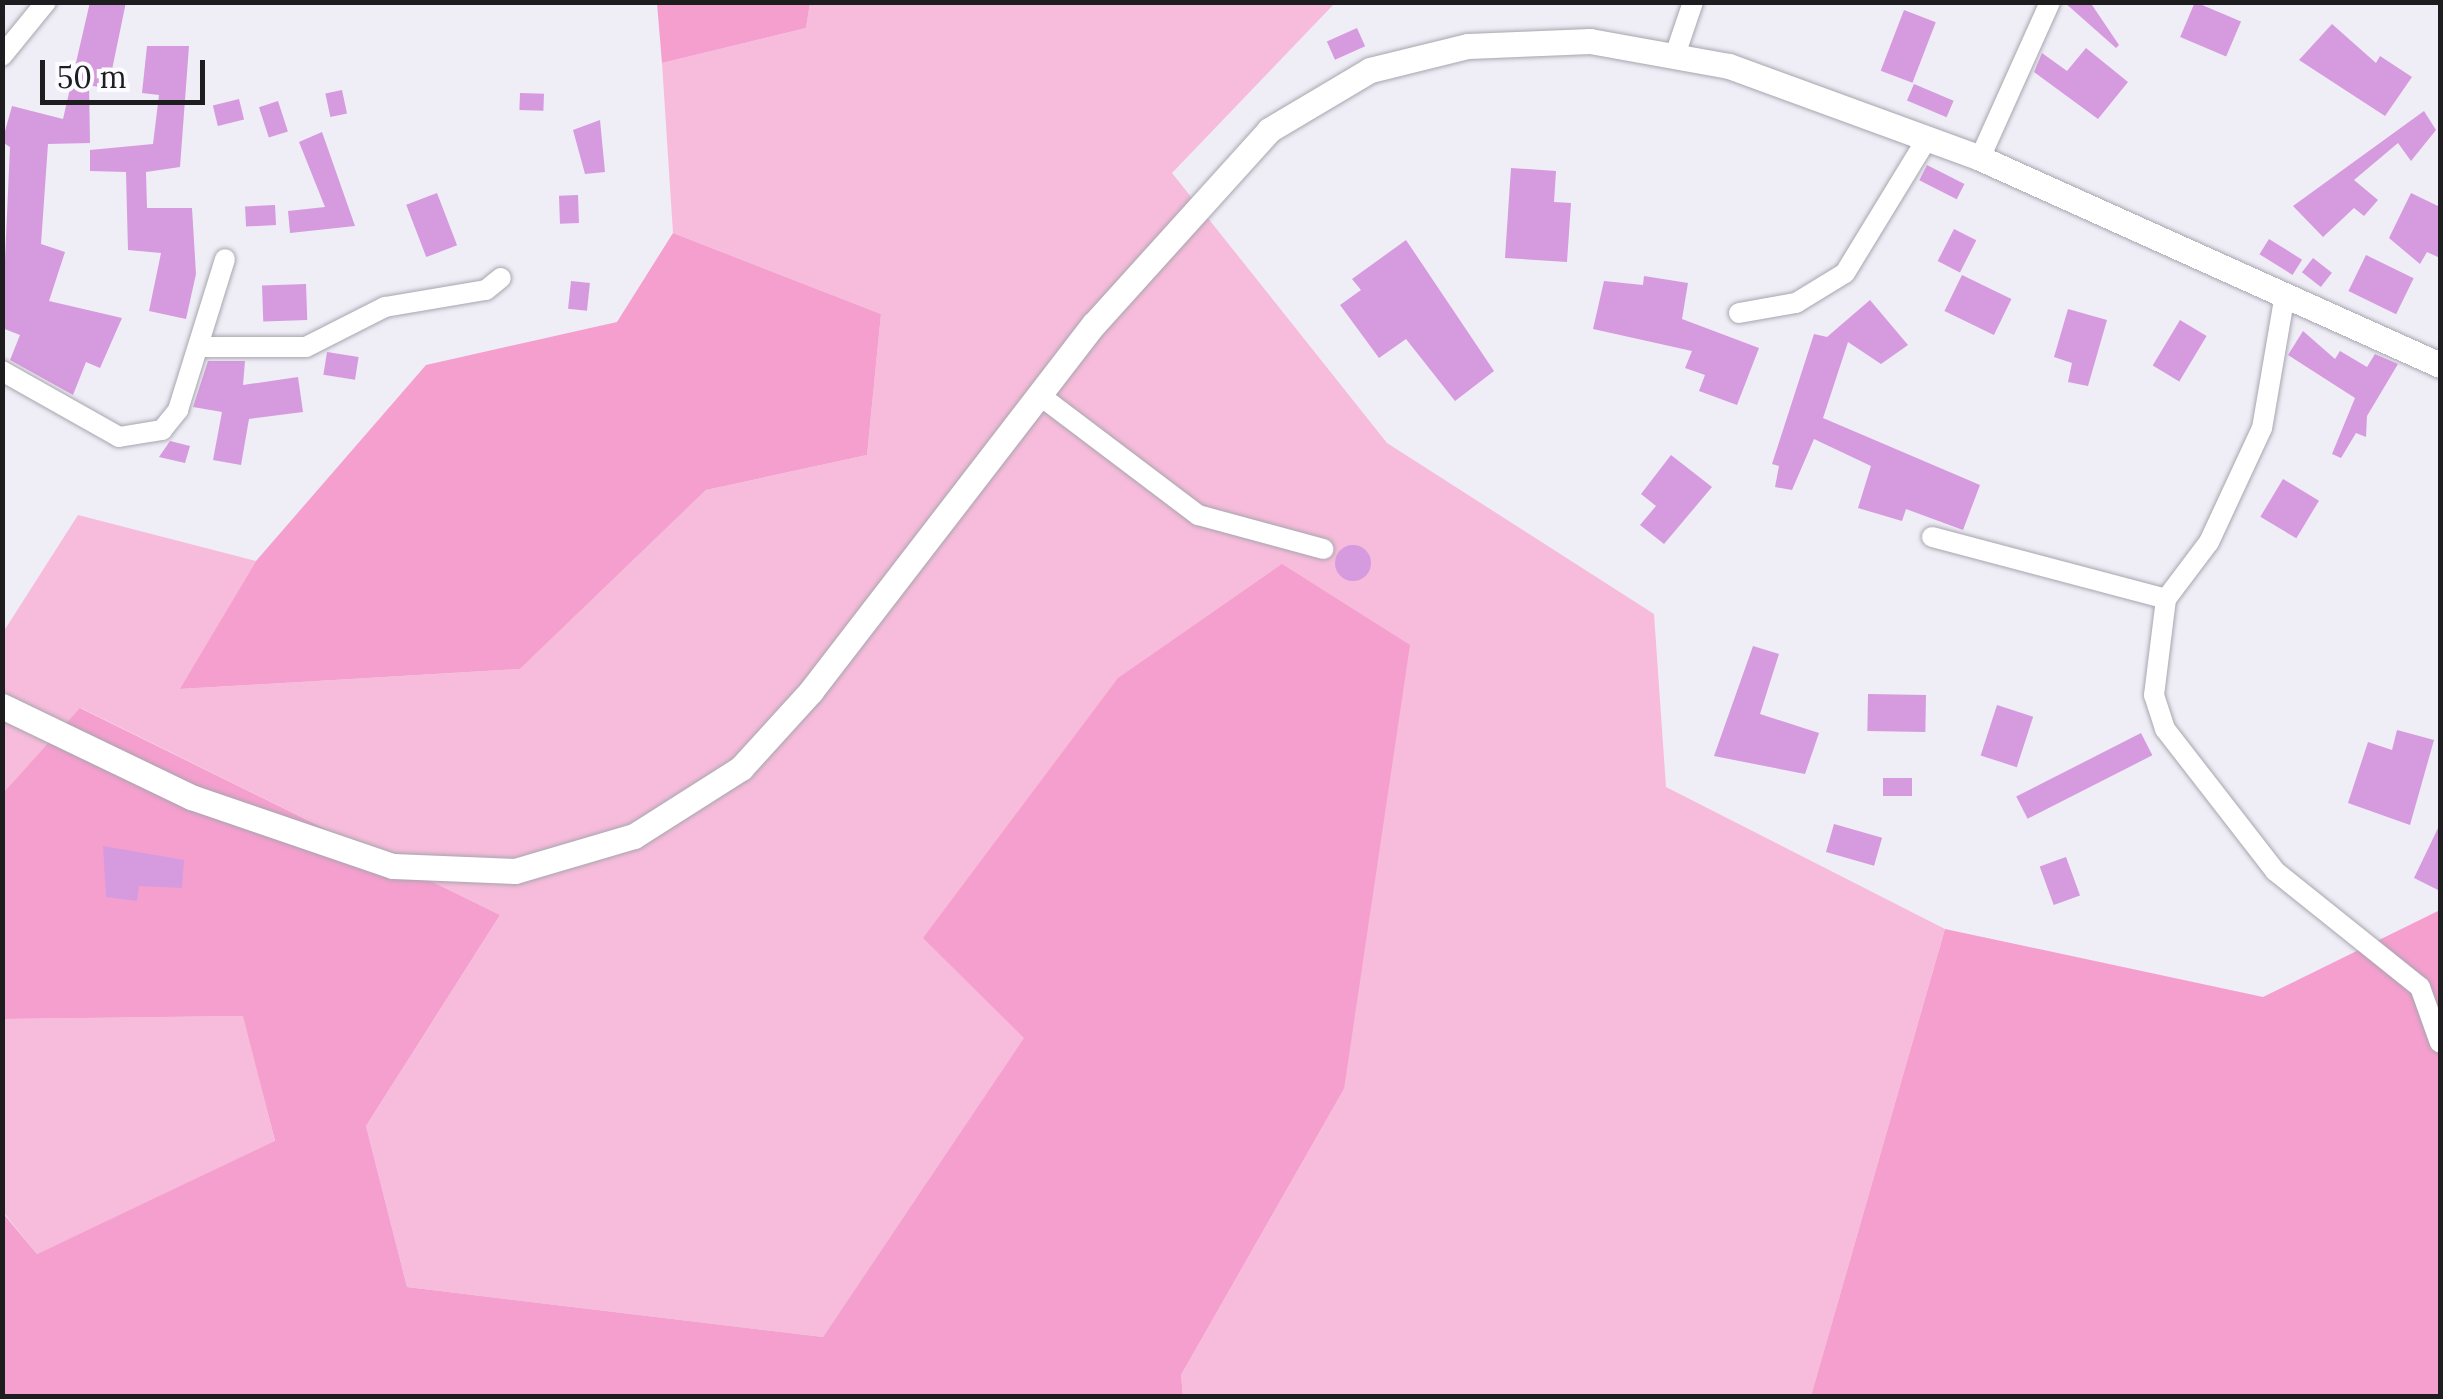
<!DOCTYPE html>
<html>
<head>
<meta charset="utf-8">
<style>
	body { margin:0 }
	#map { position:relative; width:2443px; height:1399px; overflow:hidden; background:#efedf6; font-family:Lora,serif }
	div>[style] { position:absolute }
	.green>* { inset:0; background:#f7bcdb }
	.forest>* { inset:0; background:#f59fce }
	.building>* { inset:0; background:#d69adf; transform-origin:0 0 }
	.round { border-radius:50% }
	.roads { filter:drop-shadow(0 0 2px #a8a5ae) drop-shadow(0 0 2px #a8a5ae) }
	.minor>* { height:20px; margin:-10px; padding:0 10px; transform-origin:10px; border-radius:10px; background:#fff }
	.tertiary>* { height:25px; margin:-12.5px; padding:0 12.5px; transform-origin:12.5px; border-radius:12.5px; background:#fff }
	span { translate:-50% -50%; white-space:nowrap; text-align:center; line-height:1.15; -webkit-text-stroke:10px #fcfbff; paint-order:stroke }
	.frame { position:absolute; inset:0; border:5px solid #1d1c1f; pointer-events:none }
	.scale { position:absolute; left:40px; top:60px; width:165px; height:45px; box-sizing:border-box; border:5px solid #1d1c1f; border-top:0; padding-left:12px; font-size:30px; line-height:35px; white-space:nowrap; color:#1d1c1f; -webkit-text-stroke:8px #fcfbff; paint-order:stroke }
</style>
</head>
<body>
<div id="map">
	<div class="green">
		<div style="clip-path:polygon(810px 3px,1335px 3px,1172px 173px,1387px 443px,1654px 614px,1666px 787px,1945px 929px,1811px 1396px,1183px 1396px,1181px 1375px,1344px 1089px,923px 937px,1025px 1038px,823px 1337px,407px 1287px,366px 1126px,500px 915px,81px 708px,3px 793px,2px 634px,78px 515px,256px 561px,181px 689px,520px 669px,706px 490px,867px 455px,881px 314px,673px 233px,662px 63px,806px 28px)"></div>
		<div style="clip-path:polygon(244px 1016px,275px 1142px,37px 1254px,3px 1212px,2px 1019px)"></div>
	</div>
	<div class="forest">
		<div style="clip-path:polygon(657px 3px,657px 2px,810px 3px,806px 28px,662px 63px)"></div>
		<div style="clip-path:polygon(673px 233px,881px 314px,867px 455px,706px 490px,520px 669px,180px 689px,256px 561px,426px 365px,617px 322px)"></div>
		<div style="clip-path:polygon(1282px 564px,1410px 645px,1344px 1089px,1181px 1375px,1183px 1396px,3px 1396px,2px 1212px,37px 1254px,275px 1141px,243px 1016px,3px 1019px,3px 793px,80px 708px,500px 915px,366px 1126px,407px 1287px,823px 1337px,1024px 1038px,923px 938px,1118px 678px)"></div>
		<div style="clip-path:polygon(2440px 910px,2440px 1396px,1811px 1396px,1945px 929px,2263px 997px)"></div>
	</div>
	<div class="building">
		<div style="clip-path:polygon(90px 2px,126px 2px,108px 89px,89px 85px,90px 143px,48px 144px,41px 244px,65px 252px,49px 301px,122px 318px,100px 368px,86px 362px,73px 395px,10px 360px,20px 335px,2px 328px,10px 147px,2px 142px,12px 106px,63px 119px)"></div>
		<div style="clip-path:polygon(2064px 2px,2090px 2px,2119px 45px,2116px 48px)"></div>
		<div style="left:2195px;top:2px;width:50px;height:38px;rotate:23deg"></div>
		<div style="left:1904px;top:10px;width:34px;height:65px;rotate:21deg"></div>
		<div style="clip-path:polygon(2332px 24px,2376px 63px,2380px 56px,2412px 77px,2385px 116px,2299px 60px)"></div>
		<div style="left:1357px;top:28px;width:20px;height:33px;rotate:66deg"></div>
		<div style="clip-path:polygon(147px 46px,189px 46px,180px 167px,146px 172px,147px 208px,192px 208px,196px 274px,186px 319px,149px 311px,161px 253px,128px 250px,126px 172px,90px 171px,90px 150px,153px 144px,159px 95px,142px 93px)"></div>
		<div style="clip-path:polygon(2086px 48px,2128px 82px,2098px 119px,2034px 72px,2042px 53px,2067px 71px)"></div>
		<div style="left:1914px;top:84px;width:43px;height:18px;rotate:23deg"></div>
		<div style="left:342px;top:90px;width:24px;height:17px;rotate:78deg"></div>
		<div style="left:520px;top:93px;width:24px;height:17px;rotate:2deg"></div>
		<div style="left:239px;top:99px;width:21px;height:27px;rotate:76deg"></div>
		<div style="left:278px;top:101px;width:32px;height:20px;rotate:72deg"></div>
		<div style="clip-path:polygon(2424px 111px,2436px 130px,2411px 161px,2398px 143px,2354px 180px,2378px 200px,2364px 216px,2354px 208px,2323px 237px,2293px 206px)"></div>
		<div style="clip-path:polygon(600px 120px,605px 172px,585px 174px,573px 130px)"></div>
		<div style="clip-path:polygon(322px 132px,355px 226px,290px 233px,288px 211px,325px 207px,299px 142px)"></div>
		<div style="left:1927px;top:165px;width:42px;height:17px;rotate:27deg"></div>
		<div style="clip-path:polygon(1511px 168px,1556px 171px,1554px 202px,1571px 203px,1567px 262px,1505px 258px)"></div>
		<div style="left:437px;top:193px;width:56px;height:33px;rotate:69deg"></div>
		<div style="clip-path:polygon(2411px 193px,2440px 207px,2440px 258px,2427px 252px,2420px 264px,2389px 238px)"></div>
		<div style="left:578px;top:195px;width:28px;height:19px;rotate:88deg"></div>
		<div style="left:275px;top:205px;width:20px;height:30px;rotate:87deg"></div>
		<div style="left:1954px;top:229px;width:25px;height:36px;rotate:27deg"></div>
		<div style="left:2269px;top:239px;width:39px;height:18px;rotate:32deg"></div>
		<div style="clip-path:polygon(1406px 240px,1494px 371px,1455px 401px,1406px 339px,1379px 358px,1340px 305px,1361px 290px,1352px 279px)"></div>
		<div style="left:2366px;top:255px;width:53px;height:40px;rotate:26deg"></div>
		<div style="left:2313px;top:258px;width:24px;height:18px;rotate:38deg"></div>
		<div style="left:1962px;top:275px;width:55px;height:40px;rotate:26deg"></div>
		<div style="clip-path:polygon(1644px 276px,1688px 283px,1682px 319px,1759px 348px,1737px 405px,1699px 391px,1705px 375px,1685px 368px,1692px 351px,1593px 329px,1604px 281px,1643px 285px)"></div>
		<div style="left:571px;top:281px;width:19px;height:28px;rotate:6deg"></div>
		<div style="left:306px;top:284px;width:36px;height:44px;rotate:88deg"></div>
		<div style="clip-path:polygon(1870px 300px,1908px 345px,1881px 364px,1848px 342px,1823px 418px,1980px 485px,1963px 530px,1906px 509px,1902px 521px,1858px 508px,1871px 466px,1814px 439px,1792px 490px,1775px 487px,1779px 466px,1772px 464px,1814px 334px,1827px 337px)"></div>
		<div style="clip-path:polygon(2068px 309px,2107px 320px,2088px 386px,2068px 382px,2072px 363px,2054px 357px)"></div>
		<div style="left:2180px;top:320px;width:31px;height:53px;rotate:31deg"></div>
		<div style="clip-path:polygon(2303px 331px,2335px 359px,2340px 351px,2367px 367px,2375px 354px,2398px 364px,2367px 416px,2366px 437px,2356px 433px,2341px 458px,2332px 454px,2355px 398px,2288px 355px)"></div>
		<div style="left:327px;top:352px;width:32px;height:23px;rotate:9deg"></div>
		<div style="clip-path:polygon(208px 361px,245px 361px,243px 385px,298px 377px,303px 412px,249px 419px,241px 465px,213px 460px,222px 412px,193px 407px)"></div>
		<div style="clip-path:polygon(170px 441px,190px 446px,185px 463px,159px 457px)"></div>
		<div style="clip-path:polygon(1671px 455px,1712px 487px,1664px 544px,1640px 525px,1656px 506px,1641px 494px)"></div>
		<div style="left:2283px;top:479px;width:42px;height:44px;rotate:31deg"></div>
		<div class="round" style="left:1335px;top:545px;width:36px;height:36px"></div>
		<div style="clip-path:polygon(1753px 646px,1779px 654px,1760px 714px,1819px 733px,1805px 774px,1714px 756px)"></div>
		<div style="left:1868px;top:694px;width:58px;height:37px;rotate:1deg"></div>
		<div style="left:1997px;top:705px;width:38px;height:53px;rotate:18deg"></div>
		<div style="clip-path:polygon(2397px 730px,2434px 740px,2410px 825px,2348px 803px,2368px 742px,2392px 750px)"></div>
		<div style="left:2141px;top:733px;width:25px;height:140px;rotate:63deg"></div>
		<div style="left:1883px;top:778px;width:29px;height:18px"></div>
		<div style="left:1834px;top:824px;width:50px;height:29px;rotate:16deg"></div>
		<div style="clip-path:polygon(2440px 824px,2440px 891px,2414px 878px)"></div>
		<div style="clip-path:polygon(103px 846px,184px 860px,182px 888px,139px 886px,137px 901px,106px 897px)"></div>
		<div style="left:2066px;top:857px;width:41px;height:28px;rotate:70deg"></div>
	</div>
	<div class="roads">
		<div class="minor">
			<div style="left:1675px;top:55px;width:56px;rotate:-71.2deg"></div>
			<div style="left:2px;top:56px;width:70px;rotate:-50.8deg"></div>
			<div style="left:1980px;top:158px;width:171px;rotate:-65.8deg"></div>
			<div style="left:2285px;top:294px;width:136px;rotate:99.7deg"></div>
			<div style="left:2262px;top:428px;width:126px;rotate:114.9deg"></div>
			<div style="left:2209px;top:542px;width:71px;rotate:127deg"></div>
			<div style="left:2166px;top:599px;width:97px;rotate:97.1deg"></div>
			<div style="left:2154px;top:695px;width:36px;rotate:72deg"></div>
			<div style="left:2165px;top:729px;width:180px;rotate:52.2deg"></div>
			<div style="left:2275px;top:871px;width:186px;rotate:38.7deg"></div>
			<div style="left:2420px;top:987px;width:59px;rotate:70.3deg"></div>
			<div style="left:1739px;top:313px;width:58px;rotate:-10deg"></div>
			<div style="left:1796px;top:303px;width:57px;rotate:-31.5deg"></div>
			<div style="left:1845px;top:273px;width:159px;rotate:-58.6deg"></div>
			<div style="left:198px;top:347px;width:108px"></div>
			<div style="left:306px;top:347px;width:89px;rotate:-26.9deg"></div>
			<div style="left:385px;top:307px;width:102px;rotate:-9.6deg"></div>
			<div style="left:486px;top:290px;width:19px;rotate:-39deg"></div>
			<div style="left:2px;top:371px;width:134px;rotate:29.4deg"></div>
			<div style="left:119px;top:437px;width:44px;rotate:-9.2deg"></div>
			<div style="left:162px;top:430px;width:26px;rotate:-51deg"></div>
			<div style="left:178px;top:410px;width:158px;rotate:-72.7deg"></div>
			<div style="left:1038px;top:394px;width:201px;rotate:37.1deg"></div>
			<div style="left:1198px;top:515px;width:130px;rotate:15.2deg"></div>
			<div style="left:1932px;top:537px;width:242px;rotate:14.8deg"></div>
		</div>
		<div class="tertiary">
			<div style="left:2px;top:706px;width:210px;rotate:25.7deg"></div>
			<div style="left:191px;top:797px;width:213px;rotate:18.9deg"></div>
			<div style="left:393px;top:866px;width:122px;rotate:2.3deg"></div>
			<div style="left:515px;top:871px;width:124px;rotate:-16.4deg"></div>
			<div style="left:634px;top:836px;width:127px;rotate:-32.4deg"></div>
			<div style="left:741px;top:768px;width:104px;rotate:-47.7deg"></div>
			<div style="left:811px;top:691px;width:463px;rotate:-52.4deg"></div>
			<div style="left:1094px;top:324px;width:261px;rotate:-47.9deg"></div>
			<div style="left:1269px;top:130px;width:117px;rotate:-30.7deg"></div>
			<div style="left:1370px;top:70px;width:101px;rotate:-13.8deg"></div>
			<div style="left:1468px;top:46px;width:122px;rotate:-2.3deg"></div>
			<div style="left:1590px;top:41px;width:141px;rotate:10.2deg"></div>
			<div style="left:1729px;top:66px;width:267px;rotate:20.1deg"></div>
			<div style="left:1980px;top:158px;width:504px;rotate:24.23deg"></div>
		</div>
	</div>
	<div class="frame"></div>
	<div class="scale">50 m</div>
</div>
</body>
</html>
